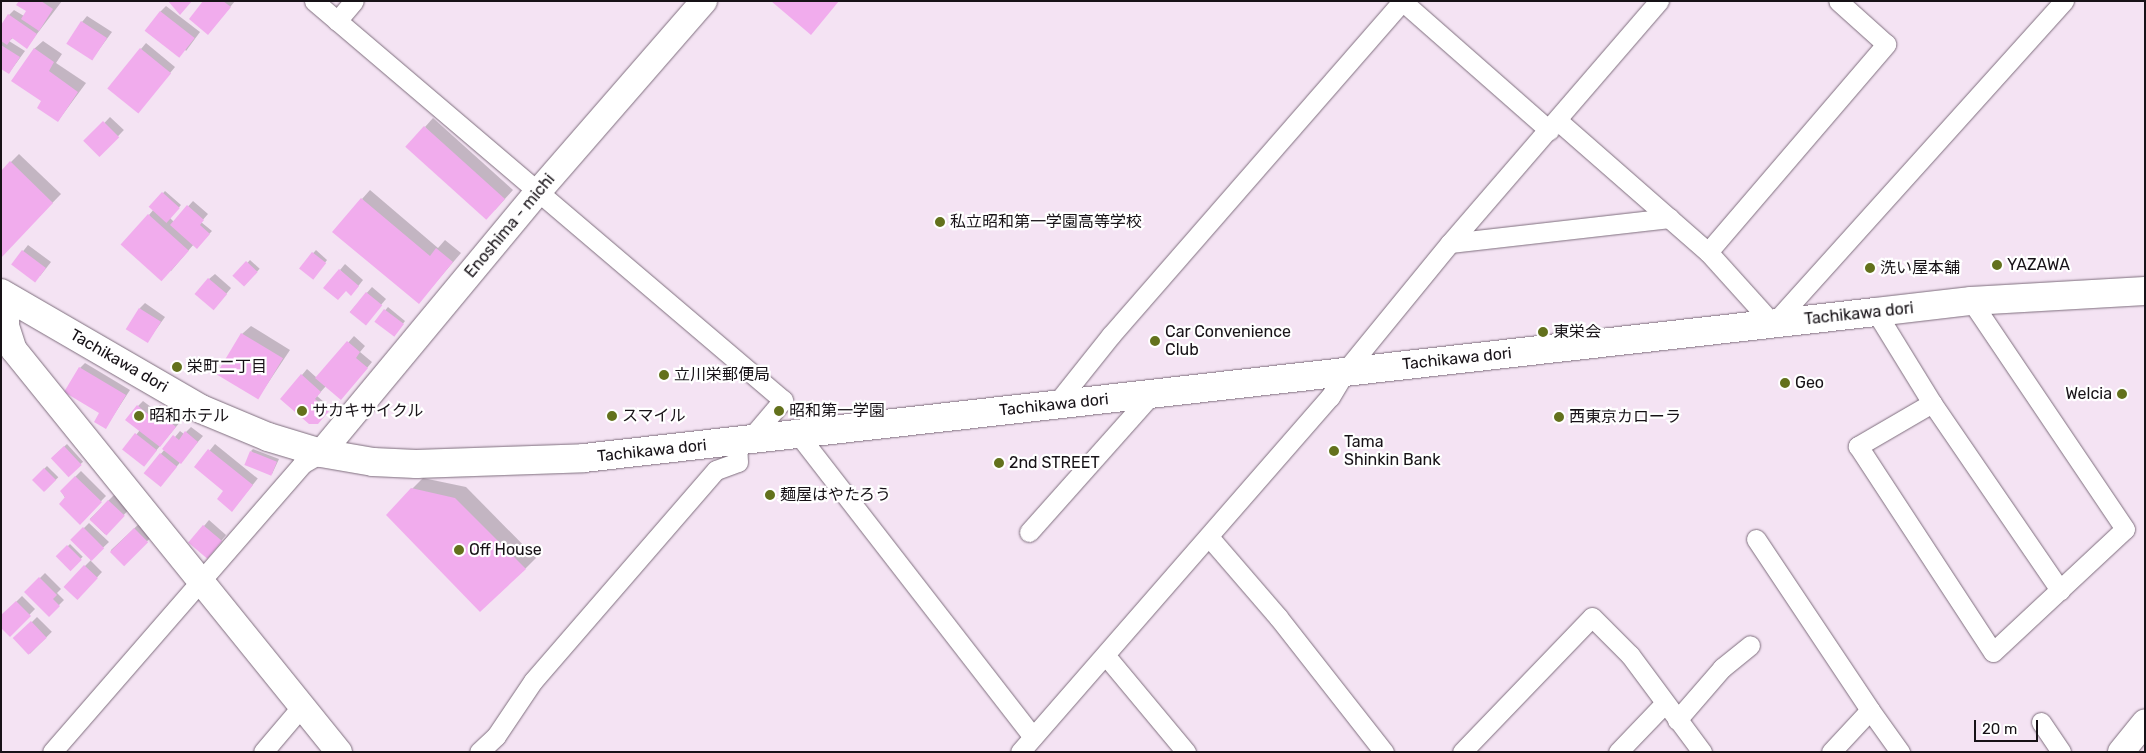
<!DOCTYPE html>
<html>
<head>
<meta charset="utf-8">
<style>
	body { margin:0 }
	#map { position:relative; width:2146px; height:753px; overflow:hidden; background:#f4e3f3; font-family:Rubik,"Noto Sans JP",sans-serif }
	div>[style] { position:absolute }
	.shadow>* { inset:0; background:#0003; transform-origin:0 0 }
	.building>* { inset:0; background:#f1aced; transform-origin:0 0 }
	.roads { filter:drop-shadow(0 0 1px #7e6e7d) drop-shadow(0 0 1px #7e6e7d) }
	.street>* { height:19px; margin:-9.5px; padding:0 9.5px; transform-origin:9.5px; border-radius:9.5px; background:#fff }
	.secondary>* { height:26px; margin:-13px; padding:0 13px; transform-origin:13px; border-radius:13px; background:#fff }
	.primary>* { height:28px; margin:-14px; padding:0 14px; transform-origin:14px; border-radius:14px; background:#fff }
	.dots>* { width:14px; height:14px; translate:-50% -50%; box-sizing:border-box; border:2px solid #fff; border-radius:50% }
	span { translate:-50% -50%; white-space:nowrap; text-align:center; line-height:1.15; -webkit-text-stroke:4.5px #fff; paint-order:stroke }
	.poi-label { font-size:16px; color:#171217 }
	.left { translate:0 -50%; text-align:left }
	.right { translate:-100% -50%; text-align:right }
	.street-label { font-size:16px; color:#171217 }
	.frame { position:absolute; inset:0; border:2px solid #171217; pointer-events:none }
	.scale { position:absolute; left:1974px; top:720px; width:64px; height:22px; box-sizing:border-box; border:2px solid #171217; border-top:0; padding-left:6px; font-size:15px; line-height:18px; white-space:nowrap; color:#171217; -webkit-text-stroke:4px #fff; paint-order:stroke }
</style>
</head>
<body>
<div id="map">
	<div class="shadow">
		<div style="clip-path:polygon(20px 1px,62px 1px,27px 47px,13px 38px,9px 41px,25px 51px,9px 73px,1px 67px,1px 41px,9px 15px,14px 10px,24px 16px,28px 11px)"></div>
		<div style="clip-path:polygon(205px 1px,235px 1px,213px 28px)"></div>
		<div style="clip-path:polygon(166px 6px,200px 32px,186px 51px,160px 12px)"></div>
		<div style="clip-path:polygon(87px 16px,112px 32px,92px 59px,82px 22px)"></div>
		<div style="clip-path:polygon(43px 41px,62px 54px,56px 63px,86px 83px,58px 121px,43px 101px,34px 49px)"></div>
		<div style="clip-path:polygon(146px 43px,175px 67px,143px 106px,141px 49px)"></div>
		<div style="left:110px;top:117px;width:19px;height:34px;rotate:43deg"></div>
		<div style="clip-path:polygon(433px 118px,513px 190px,495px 210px,425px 127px)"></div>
		<div style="clip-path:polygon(19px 154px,61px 194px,1px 256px,1px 172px)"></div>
		<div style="clip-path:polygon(370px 190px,438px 248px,445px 240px,461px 253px,419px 302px,362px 199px)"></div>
		<div style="clip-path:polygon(165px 191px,181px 205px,170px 218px,174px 222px,193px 201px,208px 214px,201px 222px,212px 231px,197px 247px,194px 244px,171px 271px,149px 215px,154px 209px,151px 207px)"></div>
		<div style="clip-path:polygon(28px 245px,51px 262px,40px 276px,13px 264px)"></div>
		<div style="clip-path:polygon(316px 250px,327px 260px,315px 276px,300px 268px)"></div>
		<div style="left:250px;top:260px;width:13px;height:22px;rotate:42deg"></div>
		<div style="clip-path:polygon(345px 264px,363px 280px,356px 289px,340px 270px)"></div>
		<div style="clip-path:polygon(215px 274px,231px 288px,218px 304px,209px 279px)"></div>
		<div style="clip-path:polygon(372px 287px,386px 299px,370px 318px,350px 312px)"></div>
		<div style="clip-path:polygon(145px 303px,165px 317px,147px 342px,140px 308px)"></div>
		<div style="clip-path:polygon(388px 307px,405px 321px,396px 333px,376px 321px)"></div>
		<div style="clip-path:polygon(251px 326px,290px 350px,258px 398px,242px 334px)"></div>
		<div style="clip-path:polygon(354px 336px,365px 346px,360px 352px,372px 362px,346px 393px,326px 386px,317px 396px,331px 408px,317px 423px,282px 399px,307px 369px,317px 378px)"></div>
		<div style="clip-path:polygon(85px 363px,130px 390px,106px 427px,80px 368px)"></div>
		<div style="clip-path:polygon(143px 401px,155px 410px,160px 405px,181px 421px,144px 465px,124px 450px,140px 430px,138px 406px)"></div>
		<div style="clip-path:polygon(191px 427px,203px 436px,165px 480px,145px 473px,180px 431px,184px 434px)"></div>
		<div style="left:67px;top:444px;width:24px;height:20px;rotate:48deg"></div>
		<div style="left:215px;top:444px;width:55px;height:29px;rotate:39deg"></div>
		<div style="clip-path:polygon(253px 449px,279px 459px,272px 474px,251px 451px)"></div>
		<div style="left:47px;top:466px;width:16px;height:19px;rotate:45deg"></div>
		<div style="clip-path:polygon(81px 471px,106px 496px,80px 523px,61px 491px)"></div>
		<div style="clip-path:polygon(423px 478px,466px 487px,536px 558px,525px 569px,412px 489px)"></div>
		<div style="left:114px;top:495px;width:21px;height:34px;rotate:45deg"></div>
		<div style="clip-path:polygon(209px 520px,226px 535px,212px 552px,204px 526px)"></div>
		<div style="clip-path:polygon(89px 523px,109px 542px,90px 560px,102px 572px,78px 598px,65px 586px,92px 559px,72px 540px)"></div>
		<div style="left:140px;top:523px;width:18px;height:40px;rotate:47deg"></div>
		<div style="left:70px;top:544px;width:18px;height:17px;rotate:45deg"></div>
		<div style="clip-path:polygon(45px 573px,61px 589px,57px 593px,64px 600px,49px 615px,26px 592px)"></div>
		<div style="clip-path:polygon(22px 596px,35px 609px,10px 635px,1px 617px)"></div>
		<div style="left:37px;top:617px;width:21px;height:31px;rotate:45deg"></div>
	</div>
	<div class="building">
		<div style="clip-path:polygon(19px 1px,41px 1px,53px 9px,39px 31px,21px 19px,26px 11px,16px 5px)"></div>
		<div style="clip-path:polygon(168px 1px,192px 1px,180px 15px)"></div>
		<div style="clip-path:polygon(203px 1px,223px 1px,231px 7px,208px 35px,189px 19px)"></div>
		<div style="clip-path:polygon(771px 1px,839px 1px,811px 35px)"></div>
		<div style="left:160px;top:11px;width:44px;height:25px;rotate:38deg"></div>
		<div style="clip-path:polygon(8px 14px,37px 34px,27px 49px,12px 38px,7px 45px,1px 41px,1px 25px)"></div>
		<div style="left:81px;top:21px;width:31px;height:27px;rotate:33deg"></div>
		<div style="clip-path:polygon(1px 45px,20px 57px,9px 74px,1px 69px)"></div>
		<div style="clip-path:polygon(34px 48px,54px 62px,49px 71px,78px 92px,58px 122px,37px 108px,41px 101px,11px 81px)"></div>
		<div style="left:140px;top:48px;width:40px;height:52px;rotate:39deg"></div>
		<div style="left:103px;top:121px;width:23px;height:28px;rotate:45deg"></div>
		<div style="left:424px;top:126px;width:109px;height:28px;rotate:42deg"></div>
		<div style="clip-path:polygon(10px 161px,53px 203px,1px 258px,1px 171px)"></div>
		<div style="left:162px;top:192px;width:24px;height:20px;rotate:42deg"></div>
		<div style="clip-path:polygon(361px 198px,430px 256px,436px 248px,453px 262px,419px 304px,332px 232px)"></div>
		<div style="clip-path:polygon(187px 205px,204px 220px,200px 225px,210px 234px,197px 249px,170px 225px)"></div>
		<div style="left:148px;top:214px;width:55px;height:41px;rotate:42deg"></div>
		<div style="left:22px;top:250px;width:30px;height:18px;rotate:37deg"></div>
		<div style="left:312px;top:252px;width:18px;height:21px;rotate:38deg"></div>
		<div style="left:246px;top:261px;width:16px;height:20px;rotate:43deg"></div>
		<div style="clip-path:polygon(339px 269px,359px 286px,351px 296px,346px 291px,338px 300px,323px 288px)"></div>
		<div style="left:208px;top:278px;width:25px;height:21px;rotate:40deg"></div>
		<div style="left:366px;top:292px;width:21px;height:26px;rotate:39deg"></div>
		<div style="left:139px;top:308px;width:26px;height:25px;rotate:32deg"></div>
		<div style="left:384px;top:309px;width:25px;height:16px;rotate:37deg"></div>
		<div style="left:241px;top:333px;width:49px;height:48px;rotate:31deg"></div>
		<div style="clip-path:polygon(347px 341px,360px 352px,356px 358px,368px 368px,341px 400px,315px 378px)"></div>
		<div style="clip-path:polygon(79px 367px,126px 395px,106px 429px,94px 422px,99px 413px,64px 392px)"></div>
		<div style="clip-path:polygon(301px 374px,321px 392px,315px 399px,329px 411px,318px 424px,309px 424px,280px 399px)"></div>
		<div style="clip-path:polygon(137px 405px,149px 415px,154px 409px,176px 427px,160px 447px,125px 420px)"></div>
		<div style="clip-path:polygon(185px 431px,198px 442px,181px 464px,162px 449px,173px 435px,179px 440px)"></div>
		<div style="left:135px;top:433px;width:28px;height:21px;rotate:38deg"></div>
		<div style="left:64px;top:446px;width:26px;height:18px;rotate:47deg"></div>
		<div style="clip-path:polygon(208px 449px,253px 485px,232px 512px,217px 499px,223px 491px,194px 467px)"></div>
		<div style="left:250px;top:451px;width:29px;height:15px;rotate:22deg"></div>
		<div style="left:160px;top:453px;width:22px;height:26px;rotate:39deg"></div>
		<div style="left:44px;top:468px;width:17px;height:17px;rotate:45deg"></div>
		<div style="clip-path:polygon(75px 476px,102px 502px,80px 525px,59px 504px,65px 497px,60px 491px)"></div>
		<div style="clip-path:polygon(411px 488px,455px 498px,526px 569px,480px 612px,386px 515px)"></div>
		<div style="left:108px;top:500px;width:23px;height:27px;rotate:43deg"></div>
		<div style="left:203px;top:525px;width:25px;height:23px;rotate:40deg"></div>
		<div style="left:83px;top:527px;width:30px;height:18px;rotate:45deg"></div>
		<div style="left:134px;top:528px;width:20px;height:34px;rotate:45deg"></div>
		<div style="left:67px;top:545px;width:21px;height:16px;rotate:45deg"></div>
		<div style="left:84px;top:565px;width:19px;height:30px;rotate:43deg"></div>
		<div style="clip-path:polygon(39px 577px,57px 595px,53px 599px,60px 606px,49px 617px,24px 592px)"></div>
		<div style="clip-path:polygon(16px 601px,31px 616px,10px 637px,1px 628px,1px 615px)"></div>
		<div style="left:31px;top:621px;width:23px;height:25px;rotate:47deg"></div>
	</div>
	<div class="roads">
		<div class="street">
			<div style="left:314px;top:1px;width:616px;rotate:40.39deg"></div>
			<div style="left:783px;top:400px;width:52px;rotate:130.4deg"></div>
			<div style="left:337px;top:21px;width:26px;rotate:-50deg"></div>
			<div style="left:1557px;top:120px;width:201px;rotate:41.2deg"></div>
			<div style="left:1708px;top:252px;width:97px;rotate:47.9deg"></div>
			<div style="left:1773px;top:324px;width:435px;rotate:-48deg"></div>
			<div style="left:1450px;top:243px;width:221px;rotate:-6.5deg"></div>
			<div style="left:1708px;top:252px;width:274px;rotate:-49.4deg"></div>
			<div style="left:1886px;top:44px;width:64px;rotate:-138.1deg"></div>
			<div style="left:1876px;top:312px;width:107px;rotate:58.4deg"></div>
			<div style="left:1932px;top:403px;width:227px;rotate:55.6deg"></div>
			<div style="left:1932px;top:403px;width:86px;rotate:149.8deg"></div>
			<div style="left:1858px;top:446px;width:246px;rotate:56.8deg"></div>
			<div style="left:1993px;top:652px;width:180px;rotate:-43deg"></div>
			<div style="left:2125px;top:529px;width:275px;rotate:-124deg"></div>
			<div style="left:1056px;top:404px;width:88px;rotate:-51.4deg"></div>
			<div style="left:1111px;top:335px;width:443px;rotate:-48.9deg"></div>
			<div style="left:1402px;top:1px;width:196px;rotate:41.3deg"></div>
			<div style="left:798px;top:434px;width:383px;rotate:52.2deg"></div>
			<div style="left:1029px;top:532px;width:185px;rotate:-48.3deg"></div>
			<div style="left:1209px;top:537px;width:106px;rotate:49.2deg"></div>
			<div style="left:1278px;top:617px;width:172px;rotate:51.9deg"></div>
			<div style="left:1756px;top:539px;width:206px;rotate:56.3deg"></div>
			<div style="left:1106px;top:656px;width:125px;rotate:50.2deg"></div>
			<div style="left:1677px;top:720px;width:69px;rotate:-49.1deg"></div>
			<div style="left:1722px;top:668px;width:36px;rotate:-39deg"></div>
			<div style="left:2041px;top:722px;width:36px;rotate:56deg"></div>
			<div style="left:52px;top:752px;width:381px;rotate:-49deg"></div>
			<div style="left:302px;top:464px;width:22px;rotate:-30deg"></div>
			<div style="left:263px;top:752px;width:60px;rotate:-49.7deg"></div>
			<div style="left:479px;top:752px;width:23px;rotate:-43deg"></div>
			<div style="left:496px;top:736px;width:66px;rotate:-56.1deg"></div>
			<div style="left:533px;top:681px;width:279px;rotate:-49.1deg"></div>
			<div style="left:716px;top:470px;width:23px;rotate:-20deg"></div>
			<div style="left:738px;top:462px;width:21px;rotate:-93deg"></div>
			<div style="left:1020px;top:752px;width:471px;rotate:-48.9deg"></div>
			<div style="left:1330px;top:397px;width:31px;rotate:-59deg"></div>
			<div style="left:1346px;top:370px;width:164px;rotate:-50.7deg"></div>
			<div style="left:1450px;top:243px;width:320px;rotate:-49.2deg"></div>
			<div style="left:1462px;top:752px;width:187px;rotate:-46.1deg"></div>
			<div style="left:1592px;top:617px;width:54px;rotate:45deg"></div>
			<div style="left:1630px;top:655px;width:121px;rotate:53.4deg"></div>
			<div style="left:1618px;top:752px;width:66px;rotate:-46.2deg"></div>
			<div style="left:1831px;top:752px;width:57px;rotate:-47.1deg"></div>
			<div style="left:1870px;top:710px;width:52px;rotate:54.5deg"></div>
		</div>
		<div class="secondary">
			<div style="left:7px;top:296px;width:30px;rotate:92deg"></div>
			<div style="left:6px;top:326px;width:25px;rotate:72deg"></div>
			<div style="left:14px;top:350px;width:517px;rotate:51.05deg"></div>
			<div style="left:321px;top:453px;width:339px;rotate:-50.3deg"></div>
			<div style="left:538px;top:192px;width:253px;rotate:-49deg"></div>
			<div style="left:2121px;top:752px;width:38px;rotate:-51deg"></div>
		</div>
		<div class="primary">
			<div style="left:1px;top:293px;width:231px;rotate:30.1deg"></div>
			<div style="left:201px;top:409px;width:73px;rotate:22.7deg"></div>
			<div style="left:268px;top:437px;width:55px;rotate:16.8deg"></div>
			<div style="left:321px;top:453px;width:53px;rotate:9.8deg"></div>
			<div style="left:373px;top:462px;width:43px;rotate:2.7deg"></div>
			<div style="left:416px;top:464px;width:168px;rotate:-2deg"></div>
			<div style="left:584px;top:458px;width:1300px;rotate:-6.45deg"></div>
			<div style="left:1876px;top:312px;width:96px;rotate:-6.6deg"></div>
			<div style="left:1971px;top:301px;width:174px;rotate:-3.3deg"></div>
		</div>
	</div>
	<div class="dots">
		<div style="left:940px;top:222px;background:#63711c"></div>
		<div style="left:1997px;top:265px;background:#63711c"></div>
		<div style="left:1870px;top:268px;background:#63711c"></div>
		<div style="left:1543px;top:332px;background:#63711c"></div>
		<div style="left:1155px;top:341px;background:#63711c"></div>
		<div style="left:177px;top:367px;background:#63711c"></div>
		<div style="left:664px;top:375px;background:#63711c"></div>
		<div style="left:1785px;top:383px;background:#63711c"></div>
		<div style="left:2122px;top:394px;background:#63711c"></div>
		<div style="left:302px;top:411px;background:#63711c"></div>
		<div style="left:779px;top:411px;background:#63711c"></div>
		<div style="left:139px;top:416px;background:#63711c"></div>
		<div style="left:612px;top:416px;background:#63711c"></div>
		<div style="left:1559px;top:417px;background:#63711c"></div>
		<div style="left:1334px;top:451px;background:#63711c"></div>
		<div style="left:999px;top:463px;background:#63711c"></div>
		<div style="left:770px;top:495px;background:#63711c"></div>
		<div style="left:459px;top:550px;background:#63711c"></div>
	</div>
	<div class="poi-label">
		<span class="left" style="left:950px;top:222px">私立昭和第一学園高等学校</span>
		<span class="left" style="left:2007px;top:265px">YAZAWA</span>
		<span class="left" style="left:1880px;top:268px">洗い屋本舗</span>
		<span class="left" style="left:1165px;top:341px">Car Convenience<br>Club</span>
		<span class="left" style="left:1553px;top:332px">東栄会</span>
		<span class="left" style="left:187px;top:367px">栄町二丁目</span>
		<span class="left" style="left:674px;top:375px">立川栄郵便局</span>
		<span class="left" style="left:1795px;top:383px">Geo</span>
		<span class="right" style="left:2112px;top:394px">Welcia</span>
		<span class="left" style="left:312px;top:411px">サカキサイクル</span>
		<span class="left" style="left:789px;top:411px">昭和第一学園</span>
		<span class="left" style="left:149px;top:416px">昭和ホテル</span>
		<span class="left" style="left:622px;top:416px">スマイル</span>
		<span class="left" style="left:1569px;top:417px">西東京カローラ</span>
		<span class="left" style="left:1344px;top:451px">Tama<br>Shinkin Bank</span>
		<span class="left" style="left:1009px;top:463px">2nd STREET</span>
		<span class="left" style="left:780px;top:495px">麺屋はやたろう</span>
		<span class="left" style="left:469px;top:550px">Off House</span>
	</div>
	<div class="street-label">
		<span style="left:510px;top:226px;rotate:-50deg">Enoshima - michi</span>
		<span style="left:1859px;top:314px;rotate:-6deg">Tachikawa dori</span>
		<span style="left:1457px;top:359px;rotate:-6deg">Tachikawa dori</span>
		<span style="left:119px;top:361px;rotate:30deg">Tachikawa dori</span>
		<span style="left:1054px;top:405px;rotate:-6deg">Tachikawa dori</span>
		<span style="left:652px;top:451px;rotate:-6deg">Tachikawa dori</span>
	</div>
	<div class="frame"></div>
	<div class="scale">20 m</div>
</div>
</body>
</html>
